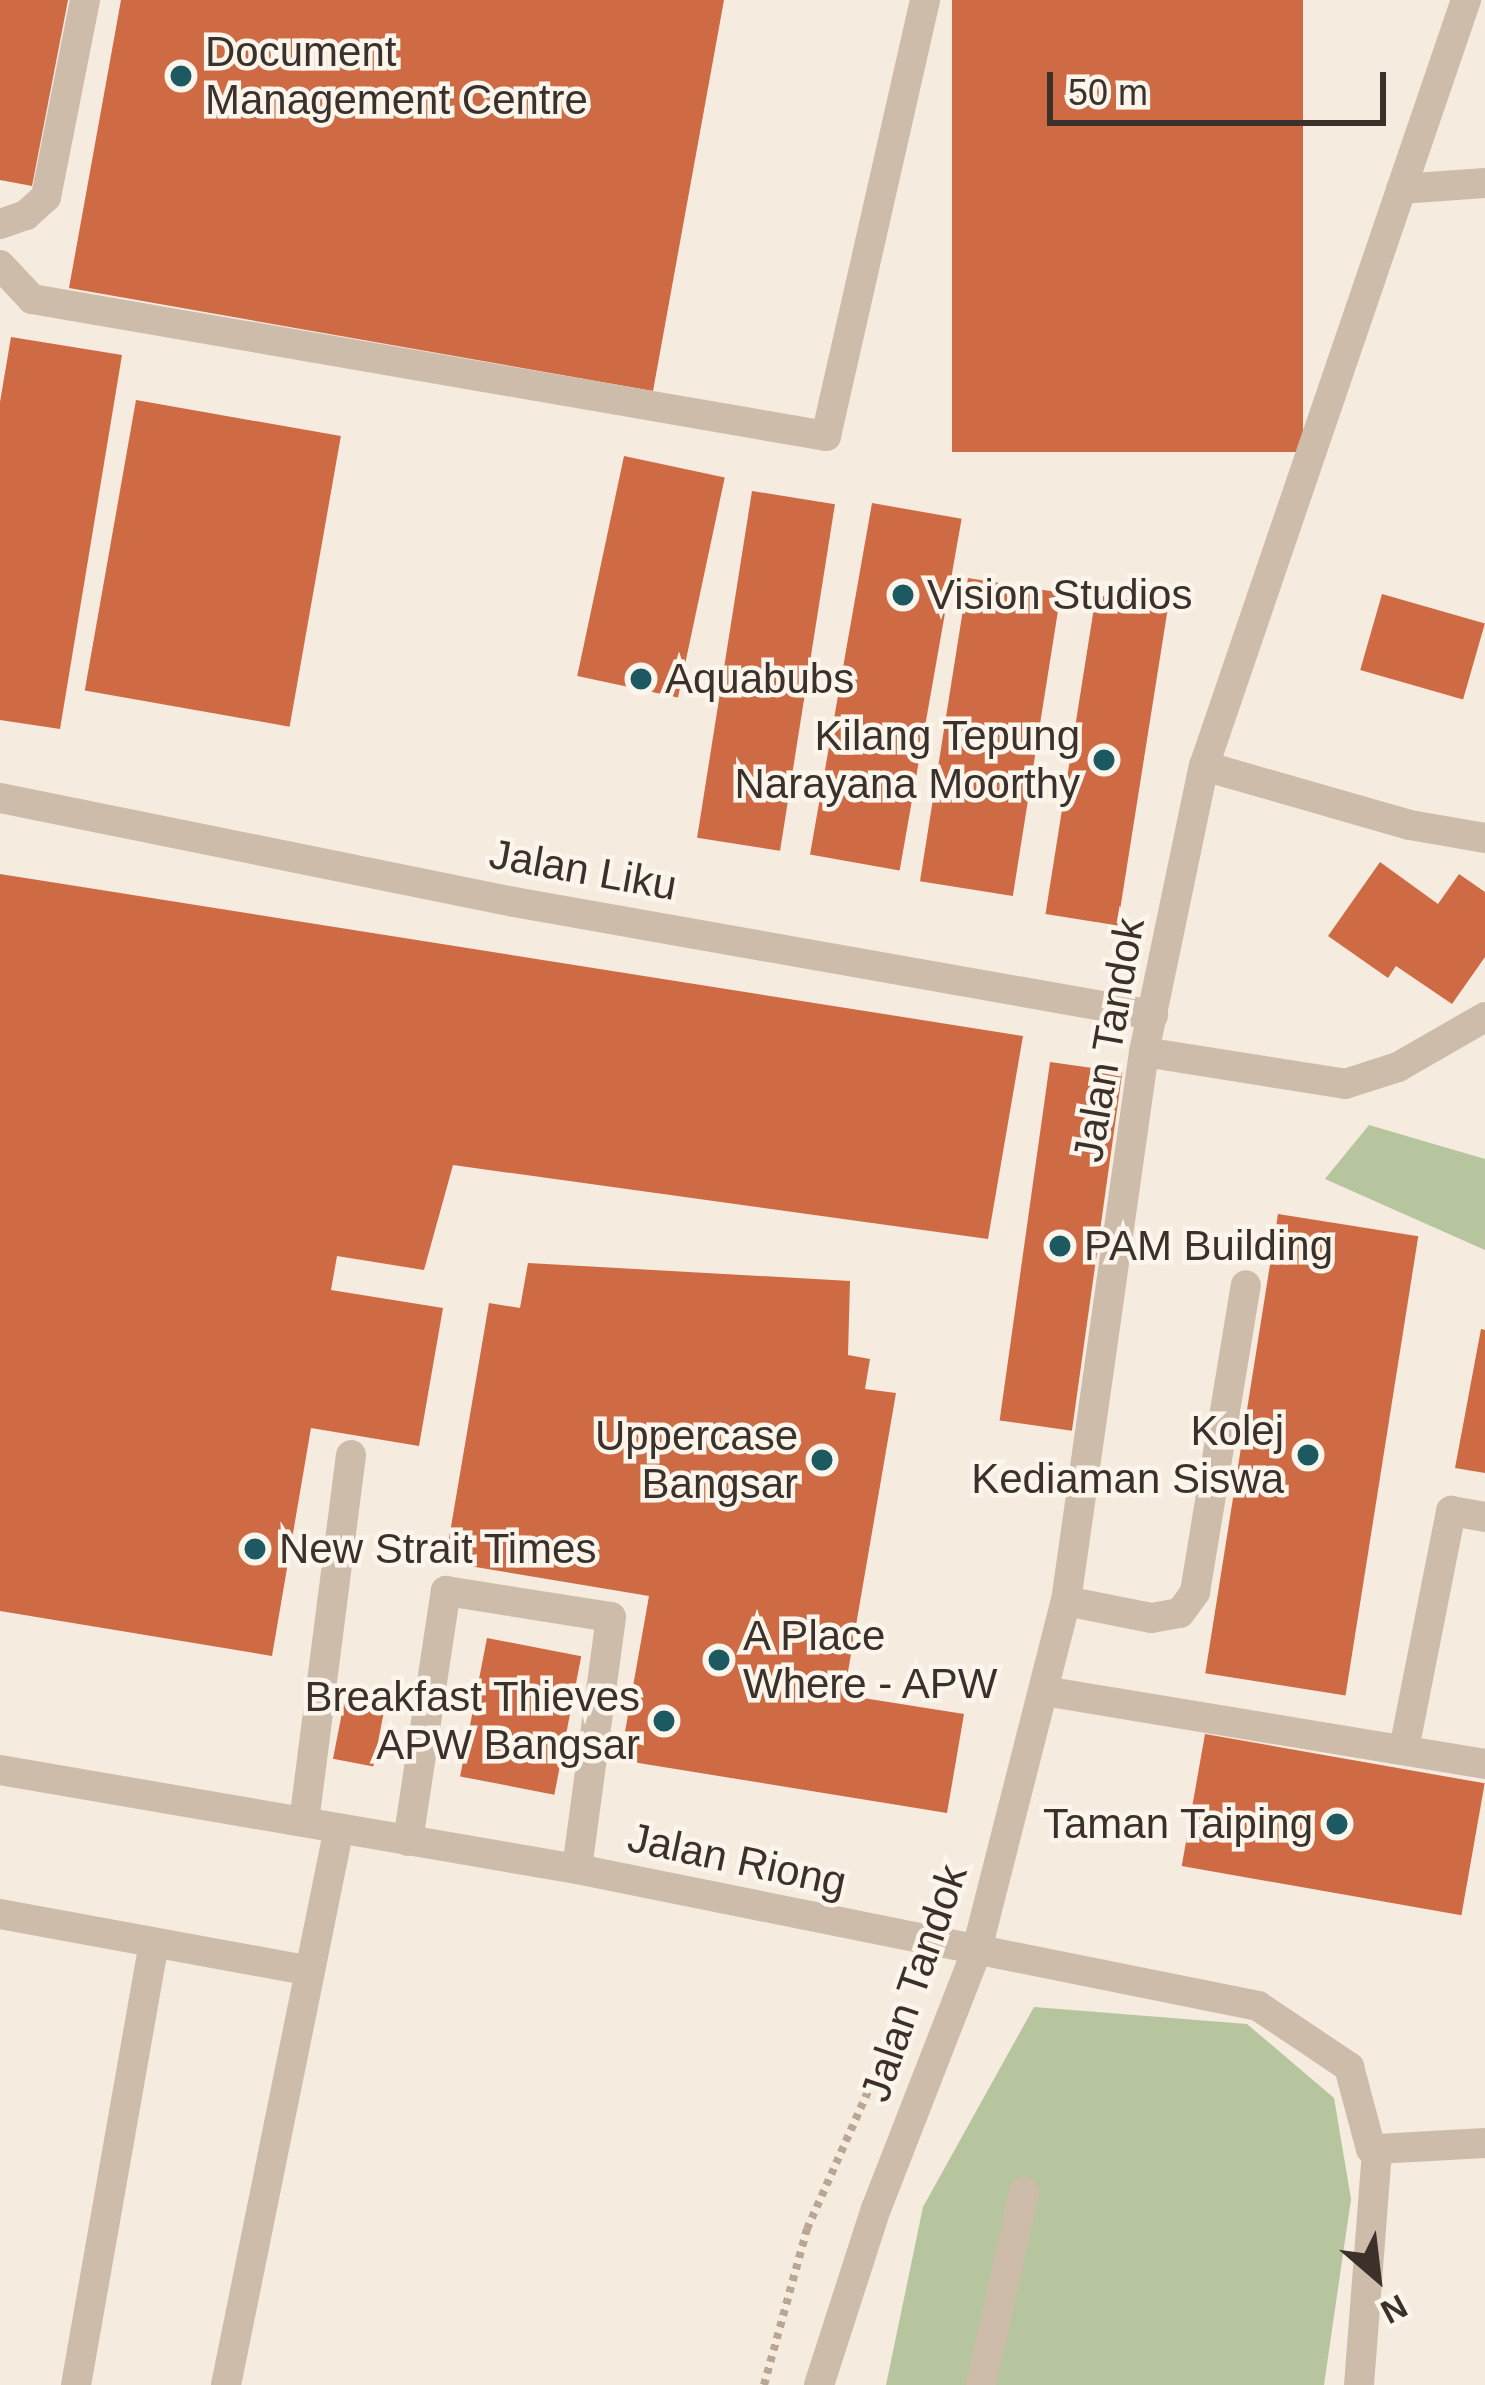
<!DOCTYPE html>
<html>
<head>
<meta charset="utf-8">
<style>
	body { margin:0 }
	#map { position:relative; width:1485px; height:2385px; overflow:hidden; background:#f5ebdf; font-family:Arial,sans-serif }
	div>[style] { position:absolute }
	.green>* { inset:0; background:#b6c59d }
	.building>* { inset:0; background:#ce6b44; transform-origin:0 0 }
	.path>* { height:8px; margin-top:-4px; transform-origin:0; background:repeating-linear-gradient(90deg,#baa694 0 6px,transparent 0 12px) }
	.minor>* { height:30px; margin:-15px; padding:0 15px; transform-origin:15px; border-radius:15px; background:#cebcaa }
	.dots>* { width:33px; height:33px; translate:-50% -50%; box-sizing:border-box; border:6px solid #fbf5ec; border-radius:50% }
	span { translate:-50% -50%; white-space:nowrap; text-align:center; line-height:1.15; -webkit-text-stroke:9px #fbf5ec; paint-order:stroke }
	.poi-label { font-size:42px; color:#3b302a }
	.left { translate:0 -50%; text-align:left }
	.right { translate:-100% -50%; text-align:right }
	.street-label { font-size:42px; color:#3b302a }
	.north { position:absolute; left:1317px; top:2217px; width:120px; height:120px; -webkit-text-stroke:9px #fbf5ec; paint-order:stroke; rotate:152deg; font-size:33px; font-weight:700; line-height:48px; text-align:center; color:#3b302a }
	.north::after { content:''; display:block; margin:auto; width:42px; height:54px; background:#3b302a; clip-path:polygon(50% 0,100% 100%,50% 72%,0 100%) }
	.scale { position:absolute; left:1047px; top:72px; width:339px; height:54px; box-sizing:border-box; border:6px solid #3b302a; border-top:0; padding-left:15px; font-size:36px; line-height:42px; white-space:nowrap; color:#3b302a; -webkit-text-stroke:9px #fbf5ec; paint-order:stroke }
</style>
</head>
<body>
<div id="map">
	<div class="green">
		<div style="clip-path:polygon(1369px 1125px,1485px 1159px,1485px 1250px,1325px 1179px)"></div>
		<div style="clip-path:polygon(1034px 2007px,1247px 2024px,1334px 2098px,1351px 2199px,1324px 2385px,886px 2385px,923px 2207px)"></div>
	</div>
	<div class="building">
		<div style="clip-path:polygon(0 0,68px 0,32px 186px,0 180px)"></div>
		<div style="clip-path:polygon(121px 0,724px 0,653px 391px,69px 288px)"></div>
		<div style="left:952px;top:0;width:351px;height:452px"></div>
		<div style="clip-path:polygon(11px 337px,122px 355px,60px 729px,0 720px,0 402px)"></div>
		<div style="left:136px;top:400px;width:208px;height:295px;rotate:10deg"></div>
		<div style="left:624px;top:456px;width:103px;height:225px;rotate:12deg"></div>
		<div style="left:752px;top:491px;width:84px;height:351px;rotate:9deg"></div>
		<div style="left:872px;top:503px;width:91px;height:357px;rotate:10deg"></div>
		<div style="left:968px;top:578px;width:94px;height:307px;rotate:9deg"></div>
		<div style="left:1382px;top:594px;width:107px;height:79px;rotate:16deg"></div>
		<div style="left:1096px;top:595px;width:73px;height:323px;rotate:9deg"></div>
		<div style="clip-path:polygon(1380px 862px,1438px 904px,1459px 874px,1485px 892px,1485px 957px,1452px 1004px,1396px 966px,1388px 978px,1328px 936px)"></div>
		<div style="clip-path:polygon(0 874px,1023px 1036px,988px 1239px,453px 1165px,424px 1270px,337px 1256px,331px 1290px,443px 1308px,419px 1446px,311px 1428px,272px 1656px,0 1611px)"></div>
		<div style="left:1050px;top:1062px;width:73px;height:362px;rotate:8deg"></div>
		<div style="left:1278px;top:1214px;width:142px;height:465px;rotate:9deg"></div>
		<div style="clip-path:polygon(528px 1263px,850px 1281px,848px 1355px,870px 1359px,865px 1389px,896px 1393px,844px 1695px,964px 1714px,947px 1813px,620px 1760px,649px 1596px,445px 1562px,489px 1303px,520px 1308px)"></div>
		<div style="clip-path:polygon(1481px 1329px,1485px 1330px,1485px 1473px,1455px 1468px)"></div>
		<div style="left:487px;top:1638px;width:96px;height:141px;rotate:11deg"></div>
		<div style="left:346px;top:1692px;width:41px;height:68px;rotate:11deg"></div>
		<div style="left:1205px;top:1734px;width:284px;height:134px;rotate:10deg"></div>
	</div>
	<div class="path">
		<div style="left:764px;top:2385px;width:162px;rotate:-74.6deg"></div>
		<div style="left:807px;top:2229px;width:218px;rotate:-66.1deg"></div>
		<div style="left:895px;top:2030px;width:12px;rotate:14deg"></div>
	</div>
	<div class="minor">
		<div style="left:1401px;top:189px;width:84px;rotate:-4.1deg"></div>
		<div style="left:0;top:224px;width:28px;rotate:-19deg"></div>
		<div style="left:26px;top:215px;width:27px;rotate:-42deg"></div>
		<div style="left:46px;top:197px;width:201px;rotate:-78.8deg"></div>
		<div style="left:0;top:265px;width:47px;rotate:46.7deg"></div>
		<div style="left:32px;top:299px;width:806px;rotate:9.79deg"></div>
		<div style="left:826px;top:436px;width:447px;rotate:-77.2deg"></div>
		<div style="left:1204px;top:766px;width:214px;rotate:16deg"></div>
		<div style="left:1410px;top:825px;width:76px;rotate:9.8deg"></div>
		<div style="left:0;top:798px;width:524px;rotate:11.44deg"></div>
		<div style="left:514px;top:902px;width:649px;rotate:10.03deg"></div>
		<div style="left:1144px;top:1052px;width:204px;rotate:9deg"></div>
		<div style="left:1345px;top:1084px;width:56px;rotate:-17.8deg"></div>
		<div style="left:1398px;top:1067px;width:100px;rotate:-29.9deg"></div>
		<div style="left:1066px;top:1601px;width:87px;rotate:11.3deg"></div>
		<div style="left:1151px;top:1618px;width:29px;rotate:-10deg"></div>
		<div style="left:1180px;top:1613px;width:26px;rotate:-54deg"></div>
		<div style="left:1195px;top:1592px;width:311px;rotate:-80.6deg"></div>
		<div style="left:1044px;top:1691px;width:447px;rotate:9.4deg"></div>
		<div style="left:1404px;top:1749px;width:243px;rotate:-78.8deg"></div>
		<div style="left:1451px;top:1511px;width:35px;rotate:10deg"></div>
		<div style="left:0;top:1770px;width:585px;rotate:9.74deg"></div>
		<div style="left:577px;top:1869px;width:695px;rotate:11.37deg"></div>
		<div style="left:1258px;top:2006px;width:110px;rotate:33.8deg"></div>
		<div style="left:1349px;top:2067px;width:85px;rotate:75deg"></div>
		<div style="left:1371px;top:2149px;width:6px"></div>
		<div style="left:304px;top:1822px;width:370px;rotate:-82.7deg"></div>
		<div style="left:408px;top:1841px;width:253px;rotate:-81.4deg"></div>
		<div style="left:446px;top:1591px;width:167px;rotate:9deg"></div>
		<div style="left:611px;top:1617px;width:254px;rotate:97.7deg"></div>
		<div style="left:0;top:1914px;width:315px;rotate:10.4deg"></div>
		<div style="left:1377px;top:2149px;width:108px;rotate:-3.2deg"></div>
		<div style="left:76px;top:2385px;width:449px;rotate:-80deg"></div>
		<div style="left:226px;top:2385px;width:568px;rotate:-78.53deg"></div>
		<div style="left:819px;top:2385px;width:185px;rotate:-72.1deg"></div>
		<div style="left:876px;top:2209px;width:275px;rotate:-68.7deg"></div>
		<div style="left:976px;top:1953px;width:363px;rotate:-75.7deg"></div>
		<div style="left:1066px;top:1601px;width:555px;rotate:-81.91deg"></div>
		<div style="left:1144px;top:1052px;width:292px;rotate:-78.2deg"></div>
		<div style="left:1204px;top:766px;width:810px;rotate:-71.12deg"></div>
		<div style="left:981px;top:2385px;width:198px;rotate:-77.4deg"></div>
		<div style="left:1359px;top:2385px;width:237px;rotate:-85.6deg"></div>
	</div>
	<div class="dots">
		<div style="left:181px;top:76px;background:#1c5960"></div>
		<div style="left:903px;top:595px;background:#1c5960"></div>
		<div style="left:641px;top:679px;background:#1c5960"></div>
		<div style="left:1104px;top:760px;background:#1c5960"></div>
		<div style="left:1060px;top:1246px;background:#1c5960"></div>
		<div style="left:1308px;top:1455px;background:#1c5960"></div>
		<div style="left:822px;top:1460px;background:#1c5960"></div>
		<div style="left:255px;top:1549px;background:#1c5960"></div>
		<div style="left:719px;top:1660px;background:#1c5960"></div>
		<div style="left:664px;top:1721px;background:#1c5960"></div>
		<div style="left:1337px;top:1824px;background:#1c5960"></div>
	</div>
	<div class="poi-label">
		<span class="left" style="left:205px;top:76px">Document<br>Management Centre</span>
		<span class="left" style="left:927px;top:595px">Vision Studios</span>
		<span class="left" style="left:665px;top:679px">Aquabubs</span>
		<span class="right" style="left:1080px;top:760px">Kilang Tepung<br>Narayana Moorthy</span>
		<span class="left" style="left:1084px;top:1246px">PAM Building</span>
		<span class="right" style="left:1284px;top:1455px">Kolej<br>Kediaman Siswa</span>
		<span class="right" style="left:798px;top:1460px">Uppercase<br>Bangsar</span>
		<span class="left" style="left:279px;top:1549px">New Strait Times</span>
		<span class="left" style="left:743px;top:1660px">A Place<br>Where - APW</span>
		<span class="right" style="left:640px;top:1721px">Breakfast Thieves<br>APW Bangsar</span>
		<span class="right" style="left:1313px;top:1824px">Taman Taiping</span>
	</div>
	<div class="street-label">
		<span style="left:583px;top:870px;rotate:10deg">Jalan Liku</span>
		<span style="left:1109px;top:1040px;rotate:-80deg">Jalan Tandok</span>
		<span style="left:737px;top:1860px;rotate:12deg">Jalan Riong</span>
		<span style="left:914px;top:1983px;rotate:-71deg">Jalan Tandok</span>
	</div>
	<div class="north">N</div>
	<div class="scale">50 m</div>
</div>
</body>
</html>
